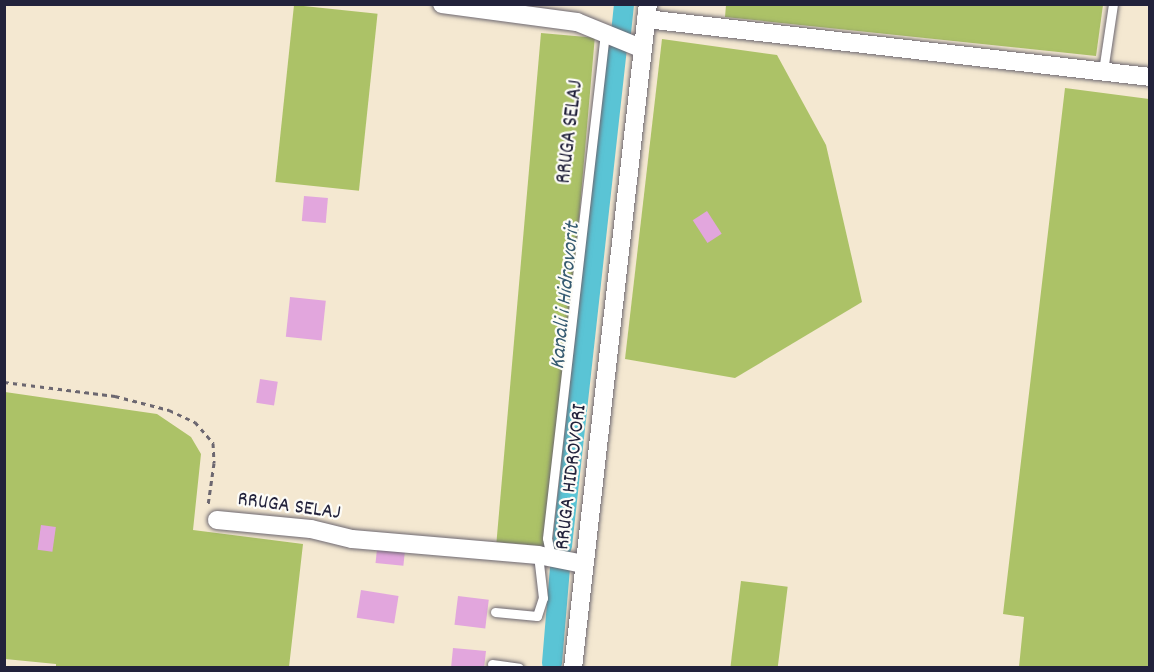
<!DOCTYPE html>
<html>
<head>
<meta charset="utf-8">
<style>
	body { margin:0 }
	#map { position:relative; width:1154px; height:672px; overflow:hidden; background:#f4e8d1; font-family:Dekko,sans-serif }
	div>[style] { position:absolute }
	.green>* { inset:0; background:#acc267; transform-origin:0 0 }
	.canal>* { height:20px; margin:-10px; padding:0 10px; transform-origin:10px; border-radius:10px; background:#5ac4d5 }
	.building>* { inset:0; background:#e2a6dd; transform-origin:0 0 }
	.path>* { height:3px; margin-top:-1.5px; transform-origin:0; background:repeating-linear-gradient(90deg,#6c6770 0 4.5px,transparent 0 9px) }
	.roads { filter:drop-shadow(0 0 2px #6c6770) drop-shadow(0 0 2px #6c6770) }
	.lane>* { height:9px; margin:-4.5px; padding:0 4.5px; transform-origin:4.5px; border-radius:4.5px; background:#fff }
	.street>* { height:18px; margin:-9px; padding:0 9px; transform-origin:9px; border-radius:9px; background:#fff }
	span { translate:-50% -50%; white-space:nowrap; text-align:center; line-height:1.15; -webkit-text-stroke:4.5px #fdfcf7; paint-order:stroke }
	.street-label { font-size:21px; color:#22223b }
	.water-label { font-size:22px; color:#365b71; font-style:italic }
	.frame { position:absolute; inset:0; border:6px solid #22223b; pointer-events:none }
</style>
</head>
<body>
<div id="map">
	<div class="green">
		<div style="left:294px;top:5px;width:84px;height:178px;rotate:6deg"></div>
		<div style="clip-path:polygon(726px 5px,1103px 4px,1103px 5px,1096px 56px,725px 17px)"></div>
		<div style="left:541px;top:33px;width:54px;height:511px;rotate:5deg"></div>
		<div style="clip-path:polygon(662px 39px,777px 55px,826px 145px,862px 302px,735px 378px,625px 359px)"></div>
		<div style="clip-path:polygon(1065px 88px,1149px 99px,1149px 667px,1019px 667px,1024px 617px,1003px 614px)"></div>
		<div style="clip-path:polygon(5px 392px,157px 414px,191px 437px,201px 454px,193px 530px,303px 544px,289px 667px,56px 668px,56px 664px,5px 659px)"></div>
		<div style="left:741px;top:581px;width:47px;height:86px;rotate:7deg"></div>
	</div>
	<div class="canal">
		<div style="left:621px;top:33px;width:29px;rotate:-84deg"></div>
		<div style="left:562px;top:546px;width:498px;rotate:-83.7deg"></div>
		<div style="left:552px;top:663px;width:95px;rotate:-85.2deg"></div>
	</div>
	<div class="building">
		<div style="left:304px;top:196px;width:24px;height:25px;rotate:5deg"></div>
		<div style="left:707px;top:211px;width:27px;height:17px;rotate:57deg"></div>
		<div style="left:290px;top:297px;width:36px;height:40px;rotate:6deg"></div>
		<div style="left:260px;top:379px;width:18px;height:24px;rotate:9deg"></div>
		<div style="left:41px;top:525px;width:15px;height:25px;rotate:8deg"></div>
		<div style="left:377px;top:549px;width:28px;height:14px;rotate:6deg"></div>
		<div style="left:361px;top:590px;width:38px;height:28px;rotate:9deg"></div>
		<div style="left:458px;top:596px;width:31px;height:29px;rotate:7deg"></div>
		<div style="clip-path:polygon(453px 648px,486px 651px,484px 668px,451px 668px)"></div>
	</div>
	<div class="path">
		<div style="left:4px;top:382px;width:112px;rotate:7.2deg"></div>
		<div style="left:115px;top:396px;width:56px;rotate:14.5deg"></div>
		<div style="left:169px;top:410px;width:29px;rotate:25deg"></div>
		<div style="left:195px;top:422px;width:28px;rotate:49deg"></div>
		<div style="left:213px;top:443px;width:20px;rotate:87deg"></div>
		<div style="left:214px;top:463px;width:42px;rotate:98.1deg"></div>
	</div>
	<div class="roads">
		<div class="lane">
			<div style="left:1103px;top:71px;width:68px;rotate:-81.5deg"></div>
			<div style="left:551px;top:557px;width:19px;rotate:-102deg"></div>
			<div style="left:547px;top:538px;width:508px;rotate:-83.45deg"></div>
			<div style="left:495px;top:612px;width:42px;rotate:5.4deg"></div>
			<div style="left:537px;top:616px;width:19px;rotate:-72deg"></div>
			<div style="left:543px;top:598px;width:43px;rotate:-96.6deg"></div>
			<div style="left:492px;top:664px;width:27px;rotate:8deg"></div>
		</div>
		<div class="street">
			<div style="left:442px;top:4px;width:136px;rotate:7.6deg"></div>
			<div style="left:577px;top:22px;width:71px;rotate:22.2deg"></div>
			<div style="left:646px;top:19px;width:507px;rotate:6.56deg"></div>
			<div style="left:217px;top:520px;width:94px;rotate:5.5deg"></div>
			<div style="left:311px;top:529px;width:42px;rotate:13.7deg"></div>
			<div style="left:352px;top:539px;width:187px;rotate:4.9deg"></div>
			<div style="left:538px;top:555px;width:47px;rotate:11.1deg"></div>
			<div style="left:573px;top:668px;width:668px;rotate:-83.56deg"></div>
		</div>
	</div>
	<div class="street-label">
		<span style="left:571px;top:132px;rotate:-83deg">RRUGA SELAJ</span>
		<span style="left:572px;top:477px;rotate:-83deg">RRUGA HIDROVORI</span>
		<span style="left:289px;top:507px;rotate:8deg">RRUGA SELAJ</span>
	</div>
	<div class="water-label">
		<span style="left:566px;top:296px;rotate:-84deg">Kanali i Hidrovorit</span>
	</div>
	<div class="frame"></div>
</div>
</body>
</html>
